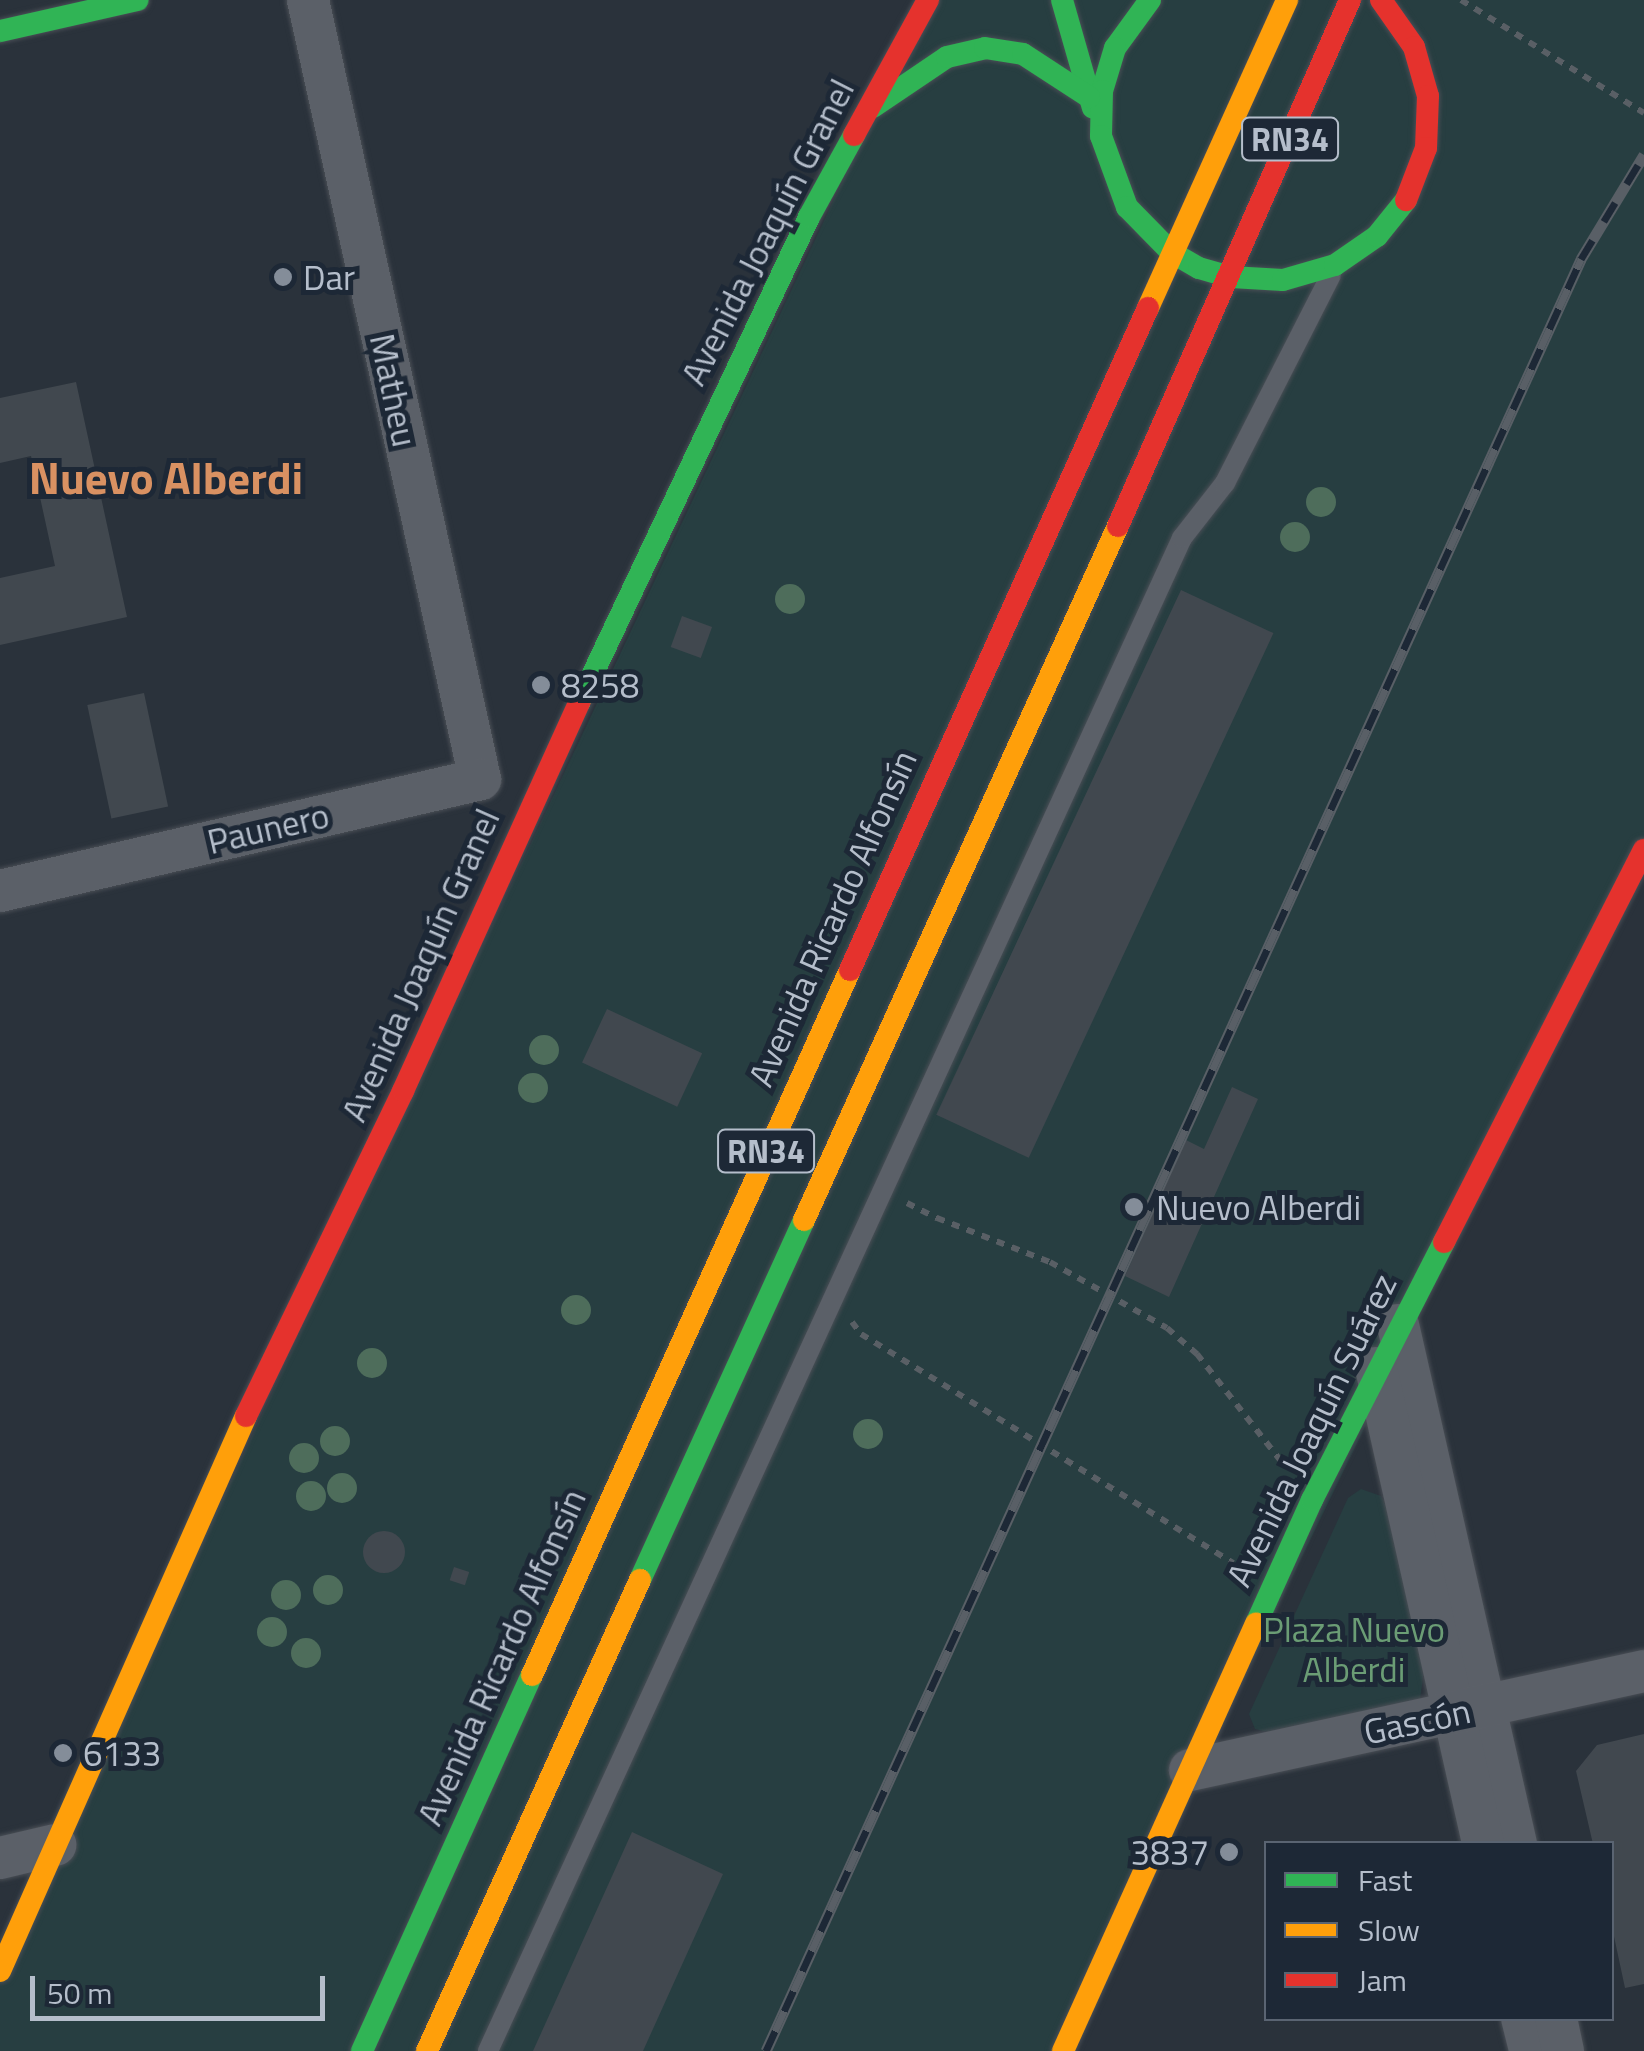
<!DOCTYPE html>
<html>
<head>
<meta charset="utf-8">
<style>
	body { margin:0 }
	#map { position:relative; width:1644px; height:2051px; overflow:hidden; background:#2a323b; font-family:"Titillium Web",sans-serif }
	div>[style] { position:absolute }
	.green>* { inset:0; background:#273e41 }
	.building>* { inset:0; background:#41484f; transform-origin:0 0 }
	.round { border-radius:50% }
	.path>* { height:6px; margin-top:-3px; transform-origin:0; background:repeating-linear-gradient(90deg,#595f65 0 8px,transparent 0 16px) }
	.roads { filter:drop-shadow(0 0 2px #494e55) drop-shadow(0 0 2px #494e55) }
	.lane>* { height:20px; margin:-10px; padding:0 10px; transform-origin:10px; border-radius:10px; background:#5b6068 }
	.street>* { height:42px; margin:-21px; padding:0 21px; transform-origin:21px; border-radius:21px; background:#5b6068 }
	.fast>* { height:22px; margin:-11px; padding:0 11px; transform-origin:11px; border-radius:11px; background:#30b455 }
	.slow>* { height:22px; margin:-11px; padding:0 11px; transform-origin:11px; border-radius:11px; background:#ff9f0a }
	.jam>* { height:22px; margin:-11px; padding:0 11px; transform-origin:11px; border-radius:11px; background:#e5322d }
	.rail>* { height:11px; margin-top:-5.5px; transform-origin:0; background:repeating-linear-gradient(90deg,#1d2836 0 22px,#595f66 0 44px); box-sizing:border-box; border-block:2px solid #595f66 }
	.path-bridge>* { height:6px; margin-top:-3px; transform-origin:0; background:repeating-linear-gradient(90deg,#595f65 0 8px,transparent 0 16px) }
	.trees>* { width:30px; height:30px; margin:-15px; border-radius:50%; background:#4e6d5b }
	.dots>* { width:28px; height:28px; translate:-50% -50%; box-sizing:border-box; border:5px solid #1d2836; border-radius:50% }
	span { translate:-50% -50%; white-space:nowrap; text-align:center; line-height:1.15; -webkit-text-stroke:10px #1d2836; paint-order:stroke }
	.shield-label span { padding:2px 8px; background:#1d2836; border:2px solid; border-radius:8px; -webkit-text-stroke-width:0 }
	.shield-label { font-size:32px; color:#b5becb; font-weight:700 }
	.street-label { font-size:35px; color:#b5becb }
	.poi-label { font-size:35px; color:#b5becb }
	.left { translate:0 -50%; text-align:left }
	.right { translate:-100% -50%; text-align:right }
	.park-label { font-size:35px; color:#6b9d75 }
	.district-label { font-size:45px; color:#d99162; font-weight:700 }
	.legend { position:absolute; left:1264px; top:1841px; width:350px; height:180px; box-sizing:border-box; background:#1d2836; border:2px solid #5a6472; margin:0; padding:12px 18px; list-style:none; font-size:30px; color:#b5becb }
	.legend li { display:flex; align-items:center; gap:20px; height:50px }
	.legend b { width:50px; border:2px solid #5a6472 }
	.scale { position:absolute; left:30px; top:1976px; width:295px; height:45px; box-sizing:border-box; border:5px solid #b5becb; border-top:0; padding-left:12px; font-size:30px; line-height:35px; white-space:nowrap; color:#b5becb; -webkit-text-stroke:8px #1d2836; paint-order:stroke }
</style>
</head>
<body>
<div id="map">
	<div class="green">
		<div style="clip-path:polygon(928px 0,1644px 0,1644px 850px,1063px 2051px,0 2051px,0 1971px)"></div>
		<div style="clip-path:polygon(1361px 1489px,1381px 1496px,1392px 1516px,1425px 1665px,1420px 1699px,1279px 1735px,1255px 1729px,1249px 1714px,1348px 1498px)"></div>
	</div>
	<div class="building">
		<div style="clip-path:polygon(76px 382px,127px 617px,0 645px,0 578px,55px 566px,31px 456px,0 463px,0 398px)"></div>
		<div style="left:1181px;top:590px;width:102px;height:579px;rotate:25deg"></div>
		<div style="left:682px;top:616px;width:32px;height:33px;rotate:20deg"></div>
		<div style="left:144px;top:693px;width:116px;height:58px;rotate:78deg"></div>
		<div style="left:607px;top:1009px;width:105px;height:59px;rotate:25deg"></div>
		<div style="clip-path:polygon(1232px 1087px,1258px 1099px,1169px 1297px,1125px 1276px,1186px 1140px,1204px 1149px)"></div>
		<div class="round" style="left:363px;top:1531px;width:42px;height:42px"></div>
		<div style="left:454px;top:1567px;width:16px;height:14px;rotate:18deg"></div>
		<div style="clip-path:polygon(1644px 1734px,1644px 1984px,1625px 1988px,1612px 1927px,1612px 1844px,1593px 1844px,1576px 1771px,1597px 1745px)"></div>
		<div style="clip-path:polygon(632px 1832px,723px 1874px,643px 2051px,533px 2051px)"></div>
	</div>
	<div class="path">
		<div style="left:1461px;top:0;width:215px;rotate:31.7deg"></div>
		<div style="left:907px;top:1203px;width:34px;rotate:27deg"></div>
		<div style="left:852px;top:1322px;width:15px;rotate:53deg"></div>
		<div style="left:861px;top:1334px;width:437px;rotate:31.6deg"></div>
		<div style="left:1167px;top:1328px;width:40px;rotate:41deg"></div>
		<div style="left:1197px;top:1354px;width:135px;rotate:51.9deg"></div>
	</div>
	<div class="roads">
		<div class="lane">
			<div style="left:488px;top:2051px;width:1665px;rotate:-65.36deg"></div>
			<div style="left:1182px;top:538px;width:70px;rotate:-52deg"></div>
			<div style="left:1225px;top:483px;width:233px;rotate:-63deg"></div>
		</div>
		<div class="street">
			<div style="left:308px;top:0;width:798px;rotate:77.55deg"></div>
			<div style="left:0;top:891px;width:493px;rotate:-13.1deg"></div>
			<div style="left:1398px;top:1325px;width:532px;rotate:77.19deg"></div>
			<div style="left:1376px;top:1368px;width:488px;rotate:77.3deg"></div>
			<div style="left:1190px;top:1770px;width:465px;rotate:-12.3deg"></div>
			<div style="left:0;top:1858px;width:57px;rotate:-13.3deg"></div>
			<div style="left:1522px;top:2018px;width:34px;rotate:76deg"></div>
			<div style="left:1556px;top:2018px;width:34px;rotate:78deg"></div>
		</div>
		<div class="fast">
			<div style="left:1062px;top:0;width:112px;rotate:74deg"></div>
			<div style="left:1150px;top:0;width:59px;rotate:126.1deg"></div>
			<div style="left:1115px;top:48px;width:45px;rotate:106.8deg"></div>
			<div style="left:1102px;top:91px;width:45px;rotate:91.3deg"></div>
			<div style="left:1101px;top:136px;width:76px;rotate:69.9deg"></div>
			<div style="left:1127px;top:207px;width:63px;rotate:45.6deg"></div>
			<div style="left:1171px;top:252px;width:32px;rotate:30deg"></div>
			<div style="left:1199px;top:268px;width:33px;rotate:16deg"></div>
			<div style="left:1231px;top:277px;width:52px;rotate:3.3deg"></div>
			<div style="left:1283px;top:280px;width:54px;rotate:-16.1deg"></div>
			<div style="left:1335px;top:265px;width:51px;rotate:-34.6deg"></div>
			<div style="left:1377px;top:236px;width:46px;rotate:-51.1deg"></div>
			<div style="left:0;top:31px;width:141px;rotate:-12.7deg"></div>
			<div style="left:873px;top:107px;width:89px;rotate:-34deg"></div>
			<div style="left:947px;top:57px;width:39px;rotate:-13deg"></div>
			<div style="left:985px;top:48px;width:38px;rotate:9deg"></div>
			<div style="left:1023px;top:54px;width:79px;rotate:33.1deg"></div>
			<div style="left:580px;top:701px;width:535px;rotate:-64.68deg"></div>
			<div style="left:809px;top:217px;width:94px;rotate:-61.2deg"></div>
			<div style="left:640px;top:1580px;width:396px;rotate:-65.5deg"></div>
			<div style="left:1256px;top:1624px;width:136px;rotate:-65.7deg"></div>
			<div style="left:1312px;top:1500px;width:290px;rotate:-62.9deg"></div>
			<div style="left:362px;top:2051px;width:413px;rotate:-65.7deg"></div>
		</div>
		<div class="slow">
			<div style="left:1148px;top:308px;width:338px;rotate:-65.7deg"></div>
			<div style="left:804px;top:1220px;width:762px;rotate:-65.66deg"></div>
			<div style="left:532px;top:1675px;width:773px;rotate:-65.72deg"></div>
			<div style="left:0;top:1971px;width:607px;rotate:-66.1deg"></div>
			<div style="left:427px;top:2051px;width:517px;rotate:-65.67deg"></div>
			<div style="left:1063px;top:2051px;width:469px;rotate:-65.7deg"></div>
		</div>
		<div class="jam">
			<div style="left:1381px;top:0;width:57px;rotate:54.9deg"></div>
			<div style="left:1414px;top:47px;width:51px;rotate:74.1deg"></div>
			<div style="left:1428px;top:96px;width:52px;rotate:92.2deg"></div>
			<div style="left:1426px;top:148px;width:56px;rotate:111deg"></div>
			<div style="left:854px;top:135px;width:154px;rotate:-61.3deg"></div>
			<div style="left:1118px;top:526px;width:575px;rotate:-66.2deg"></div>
			<div style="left:850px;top:970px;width:726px;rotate:-65.77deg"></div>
			<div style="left:1444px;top:1242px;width:440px;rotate:-63deg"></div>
			<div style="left:246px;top:1416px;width:361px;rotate:-64.2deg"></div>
			<div style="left:403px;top:1091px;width:428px;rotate:-65.6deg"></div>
		</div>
	</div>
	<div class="rail">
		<div style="left:766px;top:2051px;width:1969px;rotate:-65.54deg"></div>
		<div style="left:1581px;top:259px;width:122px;rotate:-58.8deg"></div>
	</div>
	<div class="path-bridge">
		<div style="left:937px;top:1218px;width:121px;rotate:21.3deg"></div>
		<div style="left:1050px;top:1262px;width:134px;rotate:29.4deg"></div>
	</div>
	<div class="trees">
		<div style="left:1321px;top:502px"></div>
		<div style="left:1295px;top:537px"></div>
		<div style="left:790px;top:599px"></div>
		<div style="left:544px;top:1050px"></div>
		<div style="left:533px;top:1088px"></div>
		<div style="left:576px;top:1310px"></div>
		<div style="left:372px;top:1363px"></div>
		<div style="left:868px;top:1434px"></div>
		<div style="left:335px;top:1441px"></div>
		<div style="left:304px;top:1458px"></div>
		<div style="left:342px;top:1488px"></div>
		<div style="left:311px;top:1496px"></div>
		<div style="left:328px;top:1590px"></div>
		<div style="left:286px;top:1595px"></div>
		<div style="left:272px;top:1632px"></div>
		<div style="left:306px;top:1653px"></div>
	</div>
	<div class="dots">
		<div style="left:283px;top:277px;background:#848d99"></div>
		<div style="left:541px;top:685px;background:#848d99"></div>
		<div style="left:1134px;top:1207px;background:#848d99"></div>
		<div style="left:63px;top:1753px;background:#848d99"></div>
		<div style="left:1229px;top:1852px;background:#848d99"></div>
	</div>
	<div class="shield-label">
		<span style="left:1290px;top:139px">RN34</span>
		<span style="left:766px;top:1151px">RN34</span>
	</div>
	<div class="street-label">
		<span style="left:767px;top:232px;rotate:-63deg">Avenida Joaquín Granel</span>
		<span style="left:394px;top:390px;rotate:78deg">Matheu</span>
		<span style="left:268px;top:828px;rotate:-13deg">Paunero</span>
		<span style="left:832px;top:918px;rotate:-66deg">Avenida Ricardo Alfonsín</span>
		<span style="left:420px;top:965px;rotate:-66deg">Avenida Joaquín Granel</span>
		<span style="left:1311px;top:1430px;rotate:-64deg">Avenida Joaquín Suárez</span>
		<span style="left:501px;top:1657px;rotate:-66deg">Avenida Ricardo Alfonsín</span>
		<span style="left:1417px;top:1721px;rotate:-12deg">Gascón</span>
	</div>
	<div class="poi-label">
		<span class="left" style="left:303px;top:277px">Dar</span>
		<span class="left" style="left:561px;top:685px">8258</span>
		<span class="left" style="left:1156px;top:1207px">Nuevo Alberdi</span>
		<span class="left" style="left:83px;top:1753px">6133</span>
		<span class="right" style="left:1209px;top:1852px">3837</span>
	</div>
	<div class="park-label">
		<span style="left:1354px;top:1649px">Plaza Nuevo<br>Alberdi</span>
	</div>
	<div class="district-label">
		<span style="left:166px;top:478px">Nuevo Alberdi</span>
	</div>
	<ul class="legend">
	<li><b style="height:12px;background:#30b455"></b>Fast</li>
	<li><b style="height:12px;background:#ff9f0a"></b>Slow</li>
	<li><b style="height:12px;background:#e5322d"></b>Jam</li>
	</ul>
	<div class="scale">50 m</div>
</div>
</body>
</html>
